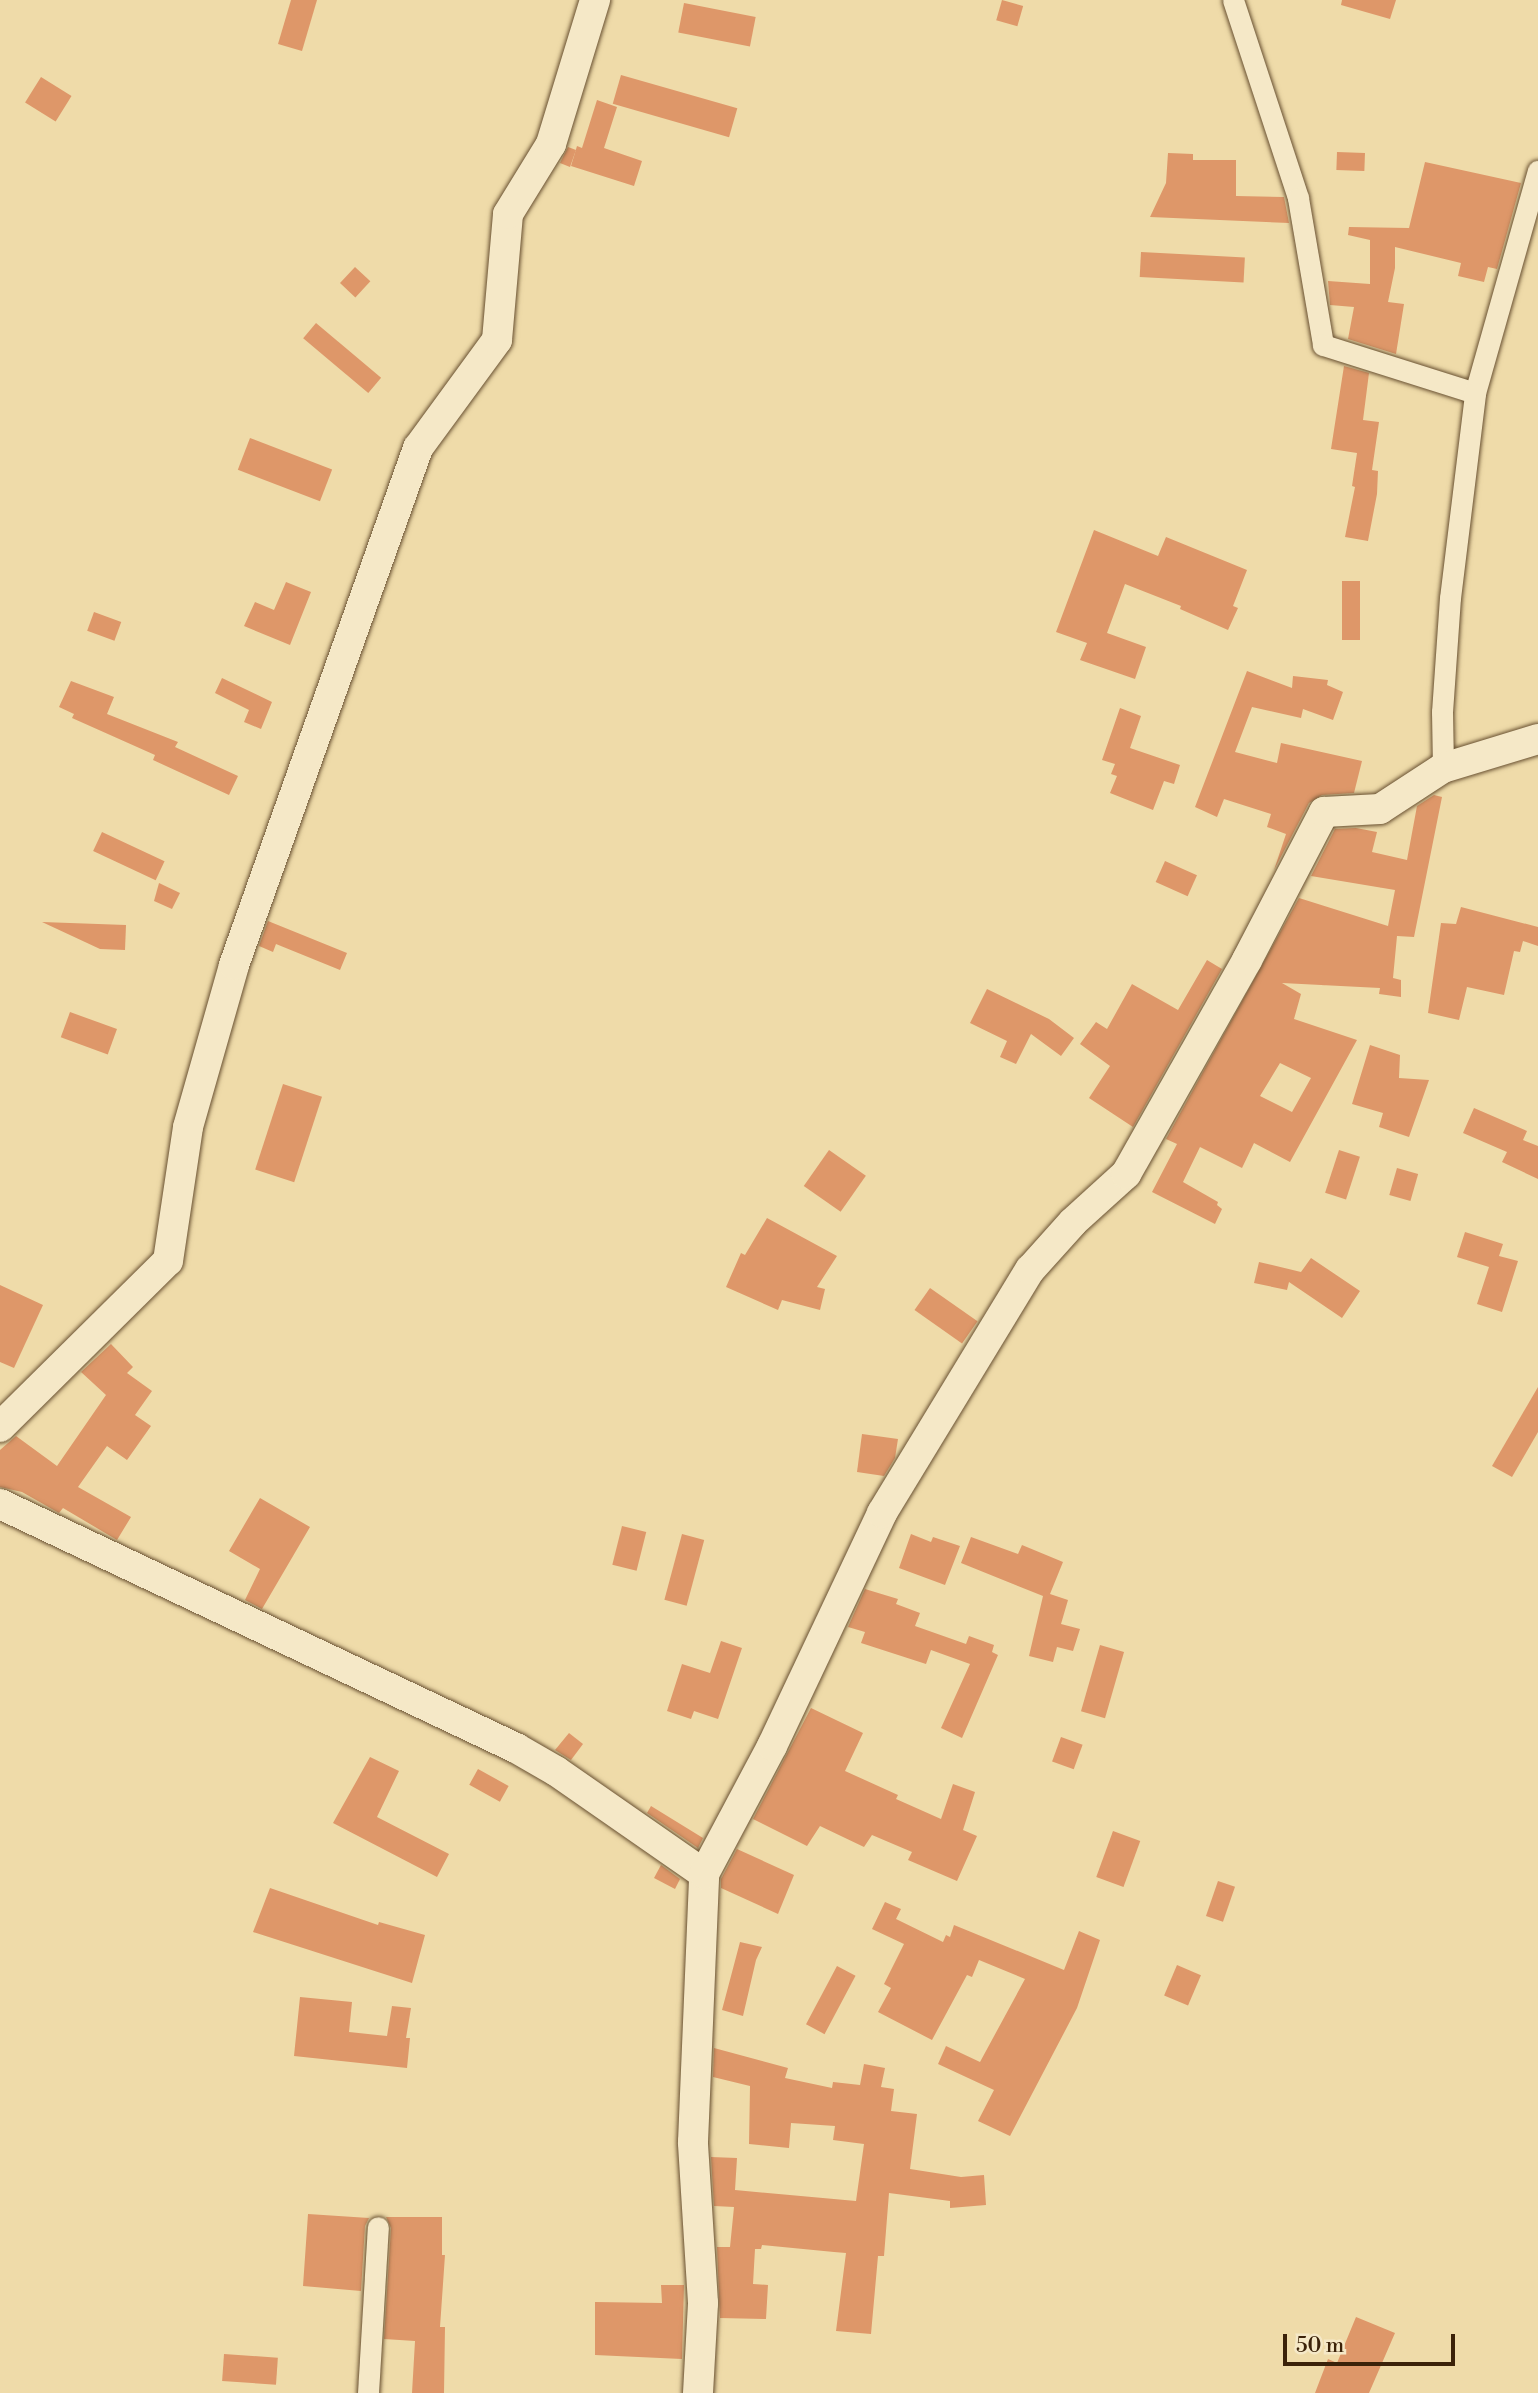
<!DOCTYPE html>
<html>
<head>
<meta charset="utf-8">
<style>
	body { margin:0 }
	#map { position:relative; width:1538px; height:2393px; overflow:hidden; background:#efdba9; font-family:"Libre Bodoni",serif }
	div>[style] { position:absolute }
	.building>* { inset:0; background:#de9769; transform-origin:0 0 }
	.roads { filter:drop-shadow(0 0 2px #685031) drop-shadow(0 0 2px #685031) }
	.street>* { height:21px; margin:-10.5px; padding:0 10.5px; transform-origin:10.5px; border-radius:10.5px; background:#f5e8c7 }
	.secondary>* { height:30px; margin:-15px; padding:0 15px; transform-origin:15px; border-radius:15px; background:#f5e8c7 }
	span { translate:-50% -50%; white-space:nowrap; text-align:center; line-height:1.15; -webkit-text-stroke:5px #f5e8c7; paint-order:stroke }
	.scale { position:absolute; left:1283px; top:2334px; width:172px; height:32px; box-sizing:border-box; border:4px solid #3b2209; border-top:0; padding-left:9px; font-size:21px; line-height:24px; white-space:nowrap; color:#3b2209; -webkit-text-stroke:5px #f5e8c7; paint-order:stroke }
</style>
</head>
<body>
<div id="map">
	<div class="building">
		<div style="clip-path:polygon(291px 0,317px 0,302px 51px,278px 44px)"></div>
		<div style="left:1002px;top:0;width:22px;height:21px;rotate:16deg"></div>
		<div style="clip-path:polygon(1342px 0,1396px 0,1390px 19px,1341px 5px)"></div>
		<div style="left:684px;top:3px;width:73px;height:30px;rotate:11deg"></div>
		<div style="left:621px;top:75px;width:121px;height:30px;rotate:16deg"></div>
		<div style="left:41px;top:77px;width:36px;height:30px;rotate:32deg"></div>
		<div style="clip-path:polygon(597px 100px,617px 107px,604px 148px,642px 161px,634px 186px,571px 166px,577px 146px,582px 148px)"></div>
		<div style="clip-path:polygon(568px 147px,576px 150px,570px 167px,560px 163px)"></div>
		<div style="left:1337px;top:152px;width:28px;height:18px;rotate:2deg"></div>
		<div style="clip-path:polygon(1168px 153px,1193px 154px,1193px 160px,1236px 160px,1236px 196px,1284px 197px,1289px 223px,1150px 217px,1166px 183px)"></div>
		<div style="clip-path:polygon(1425px 162px,1521px 183px,1497px 269px,1488px 267px,1484px 282px,1458px 276px,1461px 263px,1395px 247px,1395px 268px,1388px 302px,1404px 304px,1396px 354px,1348px 339px,1354px 307px,1330px 305px,1328px 281px,1370px 284px,1370px 240px,1348px 235px,1349px 227px,1409px 228px)"></div>
		<div style="left:1141px;top:252px;width:104px;height:25px;rotate:3deg"></div>
		<div style="left:355px;top:267px;width:21px;height:22px;rotate:43deg"></div>
		<div style="left:316px;top:323px;width:85px;height:20px;rotate:40deg"></div>
		<div style="clip-path:polygon(1344px 366px,1369px 373px,1363px 420px,1379px 422px,1372px 470px,1378px 471px,1377px 494px,1368px 541px,1345px 537px,1355px 487px,1352px 486px,1357px 453px,1331px 449px)"></div>
		<div style="left:250px;top:438px;width:88px;height:34px;rotate:21deg"></div>
		<div style="clip-path:polygon(1094px 530px,1158px 556px,1166px 537px,1247px 570px,1233px 606px,1238px 608px,1228px 630px,1180px 609px,1181px 606px,1125px 584px,1107px 633px,1146px 647px,1135px 679px,1080px 660px,1087px 643px,1056px 632px)"></div>
		<div style="left:1342px;top:581px;width:18px;height:59px"></div>
		<div style="clip-path:polygon(286px 582px,311px 592px,290px 645px,244px 626px,255px 602px,274px 610px)"></div>
		<div style="left:94px;top:612px;width:29px;height:20px;rotate:20deg"></div>
		<div style="clip-path:polygon(1247px 671px,1292px 688px,1293px 676px,1328px 680px,1327px 685px,1343px 692px,1333px 720px,1303px 709px,1301px 718px,1252px 707px,1235px 752px,1277px 763px,1281px 743px,1362px 761px,1354px 793px,1322px 795px,1309px 803px,1274px 870px,1286px 834px,1267px 827px,1271px 814px,1224px 799px,1217px 817px,1195px 807px)"></div>
		<div style="clip-path:polygon(222px 678px,272px 702px,261px 729px,244px 722px,249px 710px,215px 693px)"></div>
		<div style="clip-path:polygon(71px 681px,114px 697px,107px 714px,178px 742px,175px 747px,238px 776px,229px 795px,153px 760px,155px 755px,72px 718px,74px 714px,59px 707px)"></div>
		<div style="clip-path:polygon(1120px 708px,1141px 716px,1130px 748px,1180px 765px,1174px 784px,1164px 781px,1153px 810px,1110px 793px,1117px 776px,1111px 774px,1115px 764px,1102px 760px)"></div>
		<div style="clip-path:polygon(evenodd,1434px 795px,1442px 797px,1414px 937px,1397px 936px,1393px 978px,1401px 980px,1401px 997px,1379px 994px,1380px 988px,1282px 983px,1301px 994px,1294px 1019px,1357px 1040px,1290px 1162px,1254px 1143px,1242px 1168px,1200px 1147px,1183px 1182px,1218px 1202px,1217px 1205px,1222px 1209px,1215px 1224px,1152px 1192px,1177px 1144px,1166px 1139px,1299px 898px,1388px 926px,1395px 890px,1311px 876px,1335px 829px,1356px 828px,1377px 832px,1372px 852px,1407px 860px,1417px 806px,1434px 795px,1280px 1063px,1311px 1078px,1292px 1112px,1260px 1096px,1280px 1063px)"></div>
		<div style="left:102px;top:832px;width:69px;height:21px;rotate:25deg"></div>
		<div style="left:1165px;top:861px;width:35px;height:23px;rotate:24deg"></div>
		<div style="clip-path:polygon(159px 883px,180px 893px,172px 909px,154px 901px)"></div>
		<div style="clip-path:polygon(1461px 907px,1538px 927px,1538px 946px,1523px 941px,1520px 952px,1514px 951px,1504px 995px,1467px 987px,1459px 1020px,1428px 1013px,1441px 923px,1456px 924px)"></div>
		<div style="clip-path:polygon(268px 921px,347px 953px,340px 970px,276px 944px,273px 952px,259px 946px)"></div>
		<div style="clip-path:polygon(42px 922px,126px 925px,125px 950px,100px 949px)"></div>
		<div style="clip-path:polygon(1207px 960px,1222px 969px,1133px 1127px,1089px 1098px,1110px 1066px,1080px 1044px,1096px 1022px,1107px 1029px,1132px 984px,1178px 1010px)"></div>
		<div style="clip-path:polygon(987px 989px,1049px 1019px,1074px 1038px,1061px 1056px,1031px 1034px,1016px 1064px,1000px 1057px,1007px 1041px,970px 1023px)"></div>
		<div style="left:70px;top:1012px;width:50px;height:27px;rotate:20deg"></div>
		<div style="clip-path:polygon(1370px 1045px,1400px 1055px,1399px 1078px,1429px 1080px,1409px 1137px,1379px 1127px,1383px 1113px,1352px 1104px)"></div>
		<div style="left:283px;top:1084px;width:41px;height:90px;rotate:18deg"></div>
		<div style="clip-path:polygon(1474px 1108px,1527px 1131px,1523px 1140px,1538px 1146px,1538px 1179px,1502px 1162px,1507px 1152px,1463px 1133px)"></div>
		<div style="left:829px;top:1150px;width:45px;height:44px;rotate:35deg"></div>
		<div style="left:1339px;top:1150px;width:22px;height:45px;rotate:18deg"></div>
		<div style="left:1397px;top:1168px;width:22px;height:28px;rotate:16deg"></div>
		<div style="clip-path:polygon(767px 1218px,837px 1256px,817px 1287px,825px 1289px,820px 1310px,782px 1300px,778px 1310px,726px 1287px,741px 1253px,745px 1255px)"></div>
		<div style="clip-path:polygon(1465px 1232px,1503px 1244px,1499px 1256px,1518px 1261px,1502px 1312px,1477px 1304px,1489px 1267px,1457px 1257px)"></div>
		<div style="clip-path:polygon(1311px 1258px,1360px 1291px,1342px 1318px,1289px 1282px,1287px 1290px,1254px 1283px,1259px 1262px,1301px 1272px)"></div>
		<div style="clip-path:polygon(0 1285px,43px 1305px,14px 1368px,0 1362px)"></div>
		<div style="left:930px;top:1288px;width:58px;height:27px;rotate:35deg"></div>
		<div style="clip-path:polygon(111px 1344px,133px 1367px,127px 1373px,152px 1391px,135px 1415px,151px 1426px,127px 1460px,107px 1446px,78px 1487px,131px 1517px,117px 1540px,63px 1508px,59px 1513px,22px 1492px,0 1487px,0 1450px,16px 1436px,57px 1466px,106px 1395px,81px 1372px)"></div>
		<div style="clip-path:polygon(1538px 1387px,1538px 1432px,1512px 1477px,1492px 1466px)"></div>
		<div style="clip-path:polygon(862px 1434px,898px 1439px,895px 1458px,884px 1476px,857px 1472px)"></div>
		<div style="clip-path:polygon(260px 1498px,310px 1527px,262px 1609px,245px 1600px,260px 1569px,229px 1551px)"></div>
		<div style="left:622px;top:1526px;width:25px;height:40px;rotate:14deg"></div>
		<div style="left:682px;top:1534px;width:23px;height:68px;rotate:15deg"></div>
		<div style="clip-path:polygon(911px 1534px,931px 1542px,933px 1537px,960px 1546px,945px 1585px,899px 1568px)"></div>
		<div style="clip-path:polygon(971px 1537px,1018px 1554px,1022px 1545px,1063px 1562px,1050px 1594px,1068px 1600px,1061px 1624px,1080px 1629px,1073px 1651px,1057px 1647px,1053px 1662px,1029px 1656px,1043px 1596px,961px 1563px)"></div>
		<div style="clip-path:polygon(865px 1589px,898px 1599px,896px 1604px,920px 1613px,915px 1626px,966px 1644px,969px 1636px,994px 1645px,992px 1652px,998px 1655px,962px 1738px,941px 1728px,970px 1664px,931px 1650px,926px 1664px,861px 1643px,865px 1632px,848px 1627px)"></div>
		<div style="clip-path:polygon(721px 1641px,742px 1648px,718px 1719px,694px 1711px,691px 1719px,667px 1711px,682px 1664px,710px 1673px)"></div>
		<div style="left:1100px;top:1645px;width:25px;height:69px;rotate:16deg"></div>
		<div style="clip-path:polygon(811px 1708px,863px 1733px,845px 1771px,898px 1795px,896px 1799px,941px 1819px,953px 1784px,975px 1792px,963px 1830px,977px 1836px,957px 1881px,908px 1860px,912px 1852px,872px 1835px,864px 1847px,820px 1826px,807px 1846px,753px 1819px)"></div>
		<div style="clip-path:polygon(569px 1733px,583px 1744px,571px 1760px,555px 1750px)"></div>
		<div style="left:1061px;top:1737px;width:23px;height:26px;rotate:20deg"></div>
		<div style="clip-path:polygon(370px 1757px,399px 1771px,377px 1817px,449px 1854px,437px 1877px,333px 1823px)"></div>
		<div style="left:478px;top:1769px;width:35px;height:18px;rotate:29deg"></div>
		<div style="clip-path:polygon(651px 1806px,703px 1838px,698px 1848px,647px 1813px)"></div>
		<div style="left:1113px;top:1831px;width:29px;height:49px;rotate:20deg"></div>
		<div style="clip-path:polygon(737px 1849px,794px 1875px,778px 1914px,721px 1888px,721px 1879px)"></div>
		<div style="clip-path:polygon(661px 1865px,680px 1879px,675px 1889px,654px 1878px)"></div>
		<div style="left:1218px;top:1881px;width:18px;height:37px;rotate:19deg"></div>
		<div style="clip-path:polygon(270px 1888px,378px 1925px,379px 1922px,425px 1935px,412px 1983px,253px 1932px)"></div>
		<div style="clip-path:polygon(885px 1902px,901px 1909px,896px 1919px,943px 1942px,946px 1935px,950px 1937px,954px 1925px,1064px 1970px,1079px 1931px,1100px 1940px,1077px 2008px,1010px 2136px,978px 2121px,994px 2090px,938px 2064px,946px 2046px,980px 2062px,1025px 1979px,979px 1960px,972px 1977px,967px 1975px,932px 2040px,878px 2012px,891px 1988px,884px 1984px,904px 1944px,872px 1929px)"></div>
		<div style="clip-path:polygon(740px 1942px,762px 1947px,756px 1960px,743px 2016px,722px 2010px)"></div>
		<div style="left:1177px;top:1965px;width:26px;height:33px;rotate:23deg"></div>
		<div style="left:837px;top:1966px;width:21px;height:66px;rotate:28deg"></div>
		<div style="clip-path:polygon(300px 1997px,352px 2002px,349px 2032px,387px 2036px,392px 2006px,411px 2008px,406px 2038px,410px 2038px,407px 2068px,294px 2056px)"></div>
		<div style="clip-path:polygon(714px 2048px,788px 2068px,785px 2078px,832px 2088px,833px 2082px,860px 2085px,864px 2064px,885px 2068px,881px 2087px,894px 2089px,891px 2111px,917px 2114px,910px 2169px,961px 2177px,984px 2175px,986px 2205px,950px 2208px,950px 2201px,889px 2193px,884px 2256px,878px 2256px,871px 2334px,836px 2331px,846px 2253px,834px 2252px,762px 2245px,761px 2249px,755px 2249px,753px 2284px,768px 2285px,766px 2319px,720px 2318px,717px 2247px,730px 2247px,734px 2207px,714px 2206px,711px 2157px,737px 2158px,735px 2190px,856px 2201px,864px 2144px,833px 2140px,835px 2126px,791px 2123px,789px 2148px,749px 2144px,750px 2086px,713px 2077px)"></div>
		<div style="clip-path:polygon(308px 2214px,369px 2218px,365px 2226px,361px 2291px,303px 2286px)"></div>
		<div style="clip-path:polygon(386px 2217px,442px 2217px,442px 2255px,445px 2255px,440px 2327px,445px 2327px,444px 2393px,412px 2393px,415px 2341px,384px 2339px,391px 2228px)"></div>
		<div style="clip-path:polygon(661px 2285px,684px 2285px,682px 2359px,595px 2355px,595px 2302px,662px 2303px)"></div>
		<div style="clip-path:polygon(1356px 2317px,1395px 2333px,1369px 2393px,1315px 2393px,1328px 2359px,1337px 2363px)"></div>
		<div style="left:224px;top:2354px;width:54px;height:27px;rotate:4deg"></div>
	</div>
	<div class="roads">
		<div class="street">
			<div style="left:1233px;top:0;width:208px;rotate:71.8deg"></div>
			<div style="left:1298px;top:198px;width:149px;rotate:80.3deg"></div>
			<div style="left:1323px;top:345px;width:159px;rotate:17.5deg"></div>
			<div style="left:1475px;top:393px;width:231px;rotate:-74.2deg"></div>
			<div style="left:1443px;top:768px;width:56px;rotate:-91deg"></div>
			<div style="left:1442px;top:712px;width:114px;rotate:-86deg"></div>
			<div style="left:1450px;top:598px;width:207px;rotate:-83deg"></div>
			<div style="left:368px;top:2393px;width:166px;rotate:-86.6deg"></div>
		</div>
		<div class="secondary">
			<div style="left:0;top:1427px;width:236px;rotate:-44.7deg"></div>
			<div style="left:168px;top:1261px;width:135px;rotate:-81.5deg"></div>
			<div style="left:188px;top:1127px;width:168px;rotate:-74.1deg"></div>
			<div style="left:234px;top:965px;width:549px;rotate:-70.41deg"></div>
			<div style="left:418px;top:448px;width:134px;rotate:-53.8deg"></div>
			<div style="left:497px;top:340px;width:126px;rotate:-85deg"></div>
			<div style="left:508px;top:214px;width:82px;rotate:-58.4deg"></div>
			<div style="left:551px;top:144px;width:151px;rotate:-73deg"></div>
			<div style="left:0;top:1504px;width:571px;rotate:25.31deg"></div>
			<div style="left:516px;top:1748px;width:46px;rotate:29.9deg"></div>
			<div style="left:556px;top:1771px;width:180px;rotate:34.8deg"></div>
			<div style="left:698px;top:2393px;width:90px;rotate:-86.8deg"></div>
			<div style="left:703px;top:2303px;width:161px;rotate:-93.6deg"></div>
			<div style="left:693px;top:2142px;width:268px;rotate:-87.6deg"></div>
			<div style="left:704px;top:1874px;width:145px;rotate:-62deg"></div>
			<div style="left:772px;top:1746px;width:258px;rotate:-64.7deg"></div>
			<div style="left:882px;top:1513px;width:285px;rotate:-58.7deg"></div>
			<div style="left:1030px;top:1270px;width:64px;rotate:-48.1deg"></div>
			<div style="left:1073px;top:1222px;width:72px;rotate:-42.2deg"></div>
			<div style="left:1126px;top:1174px;width:246px;rotate:-60.5deg"></div>
			<div style="left:1247px;top:960px;width:167px;rotate:-62.5deg"></div>
			<div style="left:1324px;top:812px;width:56px;rotate:-3.1deg"></div>
			<div style="left:1380px;top:809px;width:75px;rotate:-33.1deg"></div>
			<div style="left:1443px;top:768px;width:99px;rotate:-17deg"></div>
		</div>
	</div>
	<div class="scale">50 m</div>
</div>
</body>
</html>
